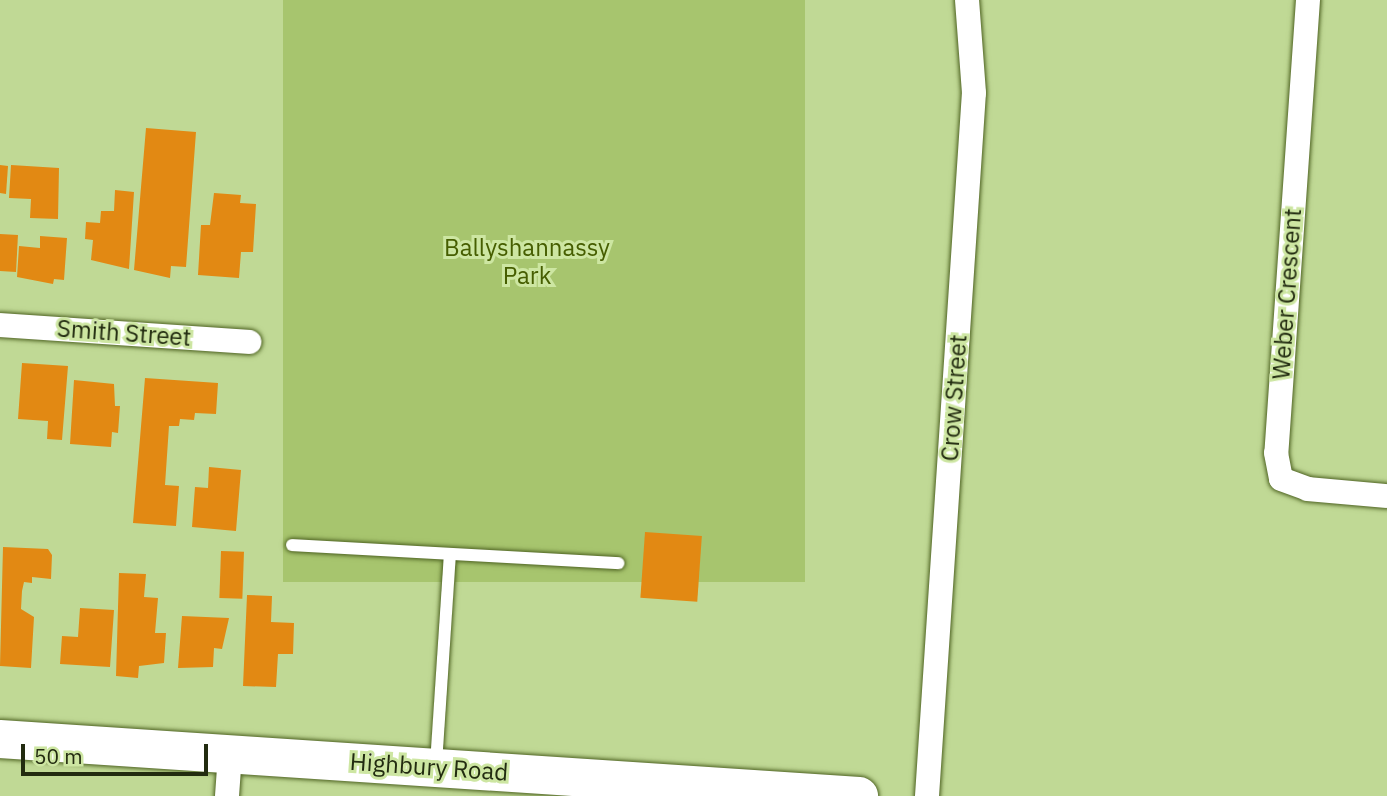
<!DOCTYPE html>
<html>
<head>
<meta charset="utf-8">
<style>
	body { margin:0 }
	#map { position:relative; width:1387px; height:796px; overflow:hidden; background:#c0d995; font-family:"IBM Plex Sans",sans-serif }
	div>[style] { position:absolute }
	.green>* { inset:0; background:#a7c56e; transform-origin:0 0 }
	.building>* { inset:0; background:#e28913; transform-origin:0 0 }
	.roads { filter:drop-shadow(0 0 2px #4f6423) drop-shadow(0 0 2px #4f6423) }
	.service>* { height:12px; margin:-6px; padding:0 6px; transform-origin:6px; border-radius:6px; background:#fff }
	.minor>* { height:24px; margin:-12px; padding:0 12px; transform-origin:12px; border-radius:12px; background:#fff }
	.primary>* { height:38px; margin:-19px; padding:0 19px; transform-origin:19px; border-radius:19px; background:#fff }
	span { translate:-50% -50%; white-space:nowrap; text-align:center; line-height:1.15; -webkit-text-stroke:6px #cde6a2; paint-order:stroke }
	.park-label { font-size:24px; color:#465e01 }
	.street-label { font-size:24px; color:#222b10 }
	.scale { position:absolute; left:21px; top:744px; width:187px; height:32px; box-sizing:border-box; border:4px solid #222b10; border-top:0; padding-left:9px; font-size:21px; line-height:24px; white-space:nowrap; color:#222b10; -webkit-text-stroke:5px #cde6a2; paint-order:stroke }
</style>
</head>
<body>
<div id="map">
	<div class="green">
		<div style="left:283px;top:0;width:522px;height:582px"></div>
	</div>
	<div class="building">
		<div style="clip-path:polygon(146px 128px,196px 132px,186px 267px,171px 266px,170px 278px,134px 270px)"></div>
		<div style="clip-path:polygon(0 165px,8px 166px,6px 194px,0 193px)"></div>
		<div style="clip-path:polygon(11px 165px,59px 168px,58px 219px,30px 218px,31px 199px,9px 198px)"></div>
		<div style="clip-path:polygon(115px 190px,134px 192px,129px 269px,91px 260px,93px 240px,85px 239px,86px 222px,100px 223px,101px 211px,114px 211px)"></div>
		<div style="clip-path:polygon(214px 193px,241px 195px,240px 203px,256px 204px,253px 252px,241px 252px,239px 278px,198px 275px,201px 225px,210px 225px)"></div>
		<div style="left:0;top:234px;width:18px;height:37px;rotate:3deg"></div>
		<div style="clip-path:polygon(40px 236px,67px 238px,64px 280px,54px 279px,53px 284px,17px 277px,19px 246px,40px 248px)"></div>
		<div style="clip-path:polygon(22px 363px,68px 366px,62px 440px,47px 439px,48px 421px,18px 419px)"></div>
		<div style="clip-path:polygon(145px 378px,218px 383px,216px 414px,195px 413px,194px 420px,180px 419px,179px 426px,169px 426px,165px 485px,179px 486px,176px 526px,133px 523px)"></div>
		<div style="clip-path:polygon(74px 380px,114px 384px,115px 406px,120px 406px,118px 433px,112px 432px,111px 447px,70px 444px)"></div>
		<div style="clip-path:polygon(209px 467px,241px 470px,236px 531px,192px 527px,195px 487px,208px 488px)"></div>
		<div style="left:645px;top:532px;width:57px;height:66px;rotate:4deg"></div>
		<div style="clip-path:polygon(3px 547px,48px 549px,52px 555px,51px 579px,32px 577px,32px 583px,24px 582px,22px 591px,21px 609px,34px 617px,31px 668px,0 666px)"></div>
		<div style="left:221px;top:551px;width:23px;height:47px;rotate:2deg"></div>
		<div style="clip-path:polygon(119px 573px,146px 574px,144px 597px,158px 598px,155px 633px,166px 633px,164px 663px,139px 666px,138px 678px,116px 676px)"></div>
		<div style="clip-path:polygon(247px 595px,272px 596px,271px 622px,294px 623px,293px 654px,278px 654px,276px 687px,243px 686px)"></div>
		<div style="clip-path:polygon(80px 608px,114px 610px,110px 667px,60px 664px,62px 636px,78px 637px)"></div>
		<div style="clip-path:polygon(182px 616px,229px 618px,222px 649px,214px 648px,213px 667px,178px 668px)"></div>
	</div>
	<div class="roads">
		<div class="service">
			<div style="left:292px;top:545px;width:327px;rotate:3.2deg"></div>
			<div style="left:436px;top:764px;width:210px;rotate:-86.2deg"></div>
		</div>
		<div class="minor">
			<div style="left:1308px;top:0;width:454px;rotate:94deg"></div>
			<div style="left:1276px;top:453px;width:26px;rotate:79deg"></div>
			<div style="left:1281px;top:479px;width:29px;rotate:20deg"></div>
			<div style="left:1308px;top:489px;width:79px;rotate:5.1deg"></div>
			<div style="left:0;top:325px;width:250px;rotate:3.9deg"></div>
			<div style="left:227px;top:796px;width:42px;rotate:-85.9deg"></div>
			<div style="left:927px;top:796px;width:705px;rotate:-86.18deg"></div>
			<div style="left:974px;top:93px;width:93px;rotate:-94.3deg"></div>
		</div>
		<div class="primary">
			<div style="left:0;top:739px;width:861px;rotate:3.8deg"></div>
		</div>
	</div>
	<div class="park-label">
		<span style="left:527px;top:262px">Ballyshannassy<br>Park</span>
	</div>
	<div class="street-label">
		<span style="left:1287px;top:294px;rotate:-86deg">Weber Crescent</span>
		<span style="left:124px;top:333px;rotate:4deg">Smith Street</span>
		<span style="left:954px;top:398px;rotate:-86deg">Crow Street</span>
		<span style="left:429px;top:767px;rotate:4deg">Highbury Road</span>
	</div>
	<div class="scale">50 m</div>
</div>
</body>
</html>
